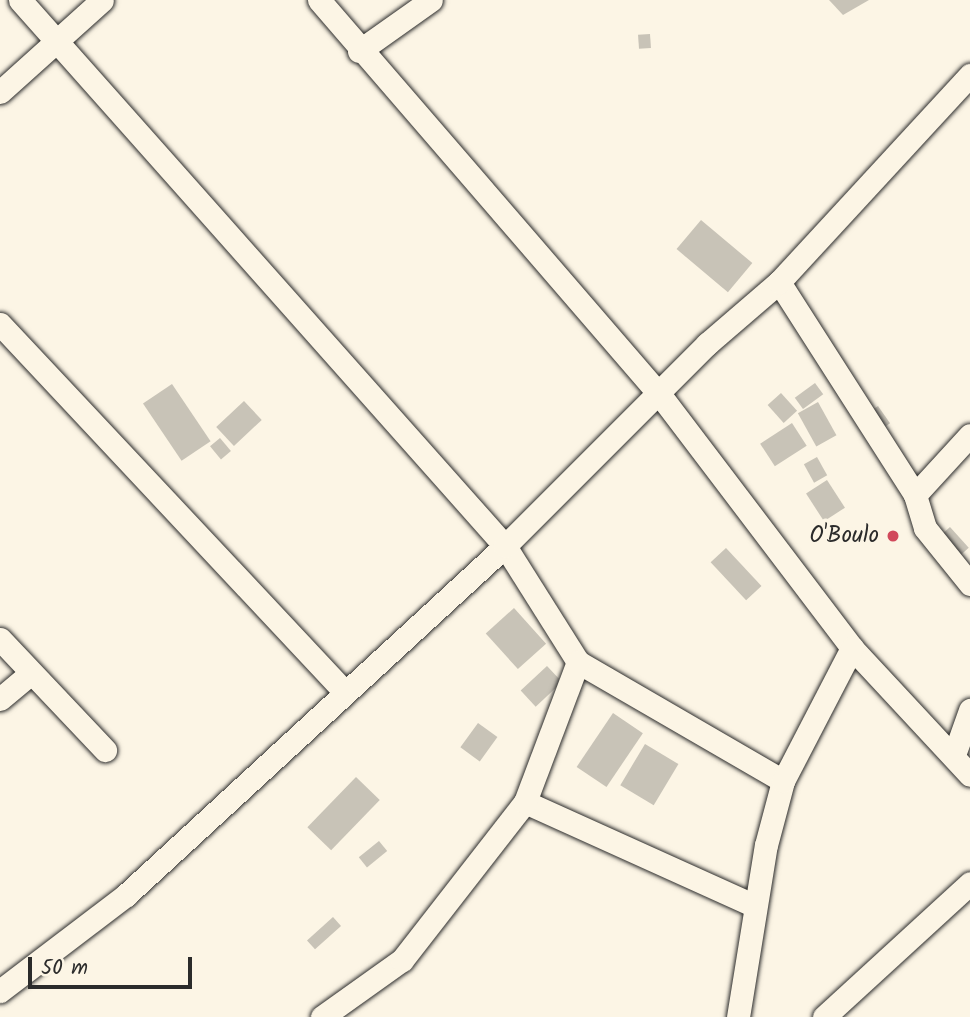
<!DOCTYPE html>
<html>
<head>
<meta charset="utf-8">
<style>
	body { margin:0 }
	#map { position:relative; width:970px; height:1017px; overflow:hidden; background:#fcf5e5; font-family:Kalam,sans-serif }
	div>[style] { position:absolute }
	.building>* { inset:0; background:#c8c3b7; transform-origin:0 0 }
	.roads { filter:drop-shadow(0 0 2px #2b2b2b) drop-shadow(0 0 2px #2b2b2b) }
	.street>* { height:23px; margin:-11.5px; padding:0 11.5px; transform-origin:11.5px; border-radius:11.5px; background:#fcf5e5 }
	.dots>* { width:19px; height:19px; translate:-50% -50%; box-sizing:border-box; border:4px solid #fcf5e5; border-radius:50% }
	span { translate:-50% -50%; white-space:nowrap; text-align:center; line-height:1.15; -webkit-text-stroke:7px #fcf5e5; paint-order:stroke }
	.poi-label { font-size:23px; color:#2b2b2b }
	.right { translate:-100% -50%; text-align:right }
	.scale { position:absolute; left:28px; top:957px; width:164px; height:32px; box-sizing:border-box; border:4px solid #2b2b2b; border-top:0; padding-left:9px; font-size:21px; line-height:24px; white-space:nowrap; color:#2b2b2b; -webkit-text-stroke:5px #fcf5e5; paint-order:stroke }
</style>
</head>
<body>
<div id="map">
	<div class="building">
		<div style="clip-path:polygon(829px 0,869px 0,843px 15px)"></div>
		<div style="left:650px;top:34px;width:14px;height:12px;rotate:86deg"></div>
		<div style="left:701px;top:220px;width:67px;height:38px;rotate:40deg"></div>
		<div style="left:815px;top:383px;width:14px;height:25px;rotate:54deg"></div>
		<div style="left:172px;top:384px;width:69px;height:35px;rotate:56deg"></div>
		<div style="left:781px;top:393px;width:24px;height:18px;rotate:48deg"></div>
		<div style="left:244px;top:401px;width:26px;height:38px;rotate:47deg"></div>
		<div style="left:818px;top:402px;width:38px;height:23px;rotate:61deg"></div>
		<div style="left:878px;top:406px;width:21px;height:14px;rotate:55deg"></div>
		<div style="left:792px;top:423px;width:27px;height:38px;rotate:57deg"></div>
		<div style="left:220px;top:438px;width:17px;height:13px;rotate:50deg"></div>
		<div style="left:817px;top:457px;width:21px;height:15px;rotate:61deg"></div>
		<div style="left:827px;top:480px;width:33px;height:25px;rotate:57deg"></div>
		<div style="left:950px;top:527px;width:28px;height:15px;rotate:48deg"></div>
		<div style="left:726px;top:548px;width:52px;height:21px;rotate:47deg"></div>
		<div style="left:514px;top:608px;width:48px;height:38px;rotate:48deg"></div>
		<div style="left:547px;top:666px;width:22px;height:36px;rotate:47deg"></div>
		<div style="left:613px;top:713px;width:36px;height:65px;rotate:34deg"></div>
		<div style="left:478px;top:723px;width:24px;height:30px;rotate:36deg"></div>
		<div style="left:645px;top:744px;width:39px;height:48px;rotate:31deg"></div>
		<div style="left:356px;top:777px;width:33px;height:70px;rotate:44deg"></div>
		<div style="left:379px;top:841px;width:13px;height:26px;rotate:51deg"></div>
		<div style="left:333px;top:917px;width:12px;height:35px;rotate:48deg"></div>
	</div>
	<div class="roads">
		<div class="street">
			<div style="left:20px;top:0;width:730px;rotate:48.39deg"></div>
			<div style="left:505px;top:546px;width:137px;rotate:57.8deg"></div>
			<div style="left:578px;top:662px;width:237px;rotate:30.1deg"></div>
			<div style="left:319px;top:0;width:522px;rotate:49.2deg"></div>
			<div style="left:660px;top:395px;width:318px;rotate:52.8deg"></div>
			<div style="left:852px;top:648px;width:173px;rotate:47.1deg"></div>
			<div style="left:359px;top:51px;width:88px;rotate:-35.3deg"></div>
			<div style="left:0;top:92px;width:137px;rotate:-42deg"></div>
			<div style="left:779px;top:282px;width:253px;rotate:57.4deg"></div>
			<div style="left:915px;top:495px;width:34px;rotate:73deg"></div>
			<div style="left:925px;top:528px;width:72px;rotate:51.2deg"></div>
			<div style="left:0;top:324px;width:500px;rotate:46.86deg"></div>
			<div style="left:915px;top:495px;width:81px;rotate:-47.5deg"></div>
			<div style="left:0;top:639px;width:153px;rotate:46.6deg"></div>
			<div style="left:0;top:699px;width:38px;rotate:-40deg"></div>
			<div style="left:954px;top:755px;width:48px;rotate:-70.4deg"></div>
			<div style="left:525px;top:802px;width:252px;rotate:24.3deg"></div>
			<div style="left:0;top:991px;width:158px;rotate:-37.3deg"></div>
			<div style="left:126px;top:895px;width:515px;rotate:-42.64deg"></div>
			<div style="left:505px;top:546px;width:286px;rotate:-45deg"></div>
			<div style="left:707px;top:344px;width:95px;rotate:-40.7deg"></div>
			<div style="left:779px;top:282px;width:282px;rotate:-47.3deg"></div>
			<div style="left:322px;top:1017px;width:98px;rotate:-35.5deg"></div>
			<div style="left:402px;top:960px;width:200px;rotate:-52.1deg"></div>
			<div style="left:525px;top:802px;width:150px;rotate:-69.3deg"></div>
			<div style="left:738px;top:1017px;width:174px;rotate:-80.8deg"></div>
			<div style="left:766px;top:845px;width:66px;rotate:-75.1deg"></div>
			<div style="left:783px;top:781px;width:150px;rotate:-62.6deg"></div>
			<div style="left:824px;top:1017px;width:198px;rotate:-42.5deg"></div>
		</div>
	</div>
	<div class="dots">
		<div style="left:893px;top:536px;background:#d1495b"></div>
	</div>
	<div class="poi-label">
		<span class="right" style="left:879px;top:536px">O'Boulo</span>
	</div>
	<div class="scale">50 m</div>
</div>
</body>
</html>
